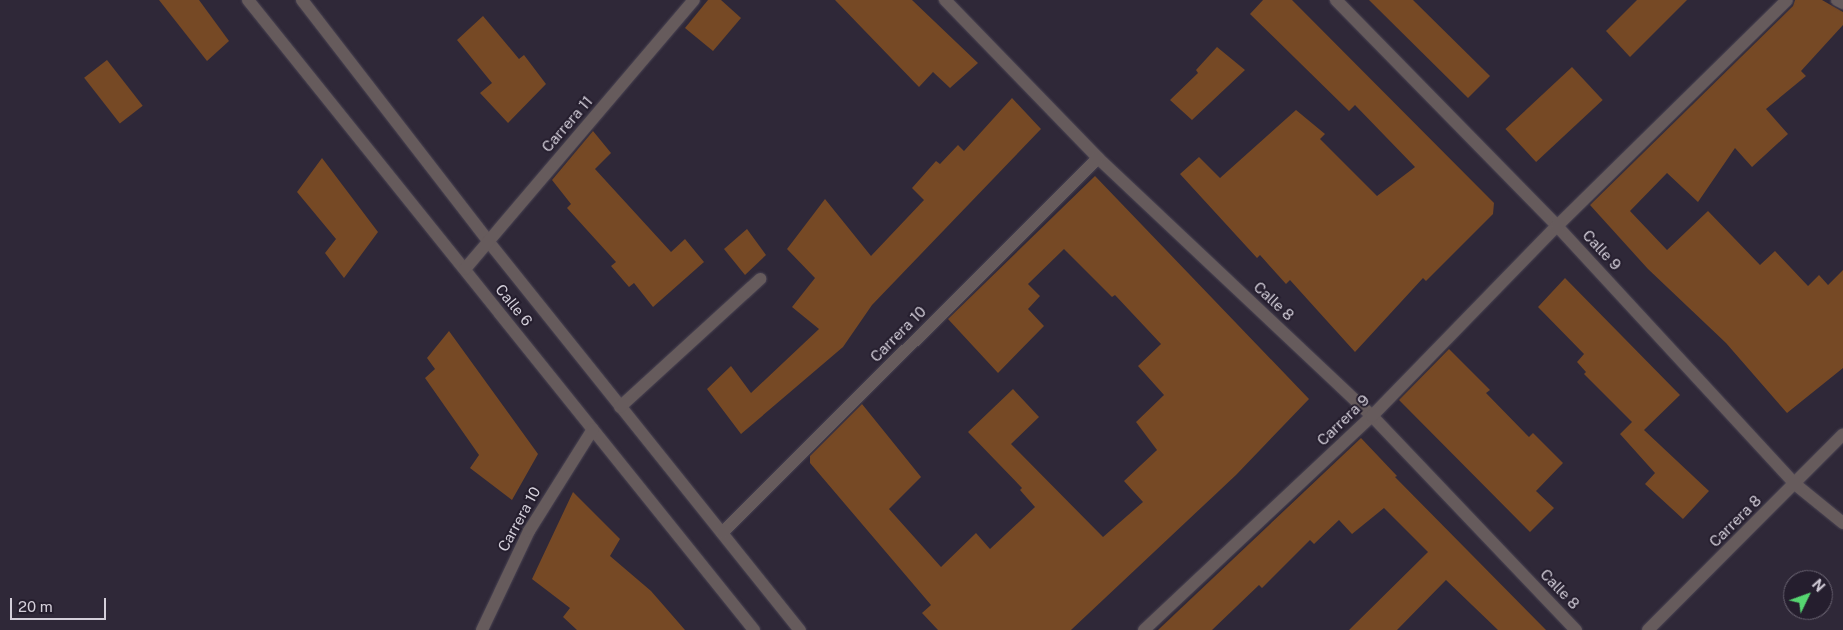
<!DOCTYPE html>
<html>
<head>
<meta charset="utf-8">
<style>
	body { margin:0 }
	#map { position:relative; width:1843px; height:630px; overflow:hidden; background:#2f2838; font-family:"Public Sans",sans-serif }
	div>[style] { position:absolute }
	.building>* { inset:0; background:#764925; transform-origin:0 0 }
	.roads { filter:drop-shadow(0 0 1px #494352) drop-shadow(0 0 1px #494352) }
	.minor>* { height:12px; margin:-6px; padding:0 6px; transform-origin:6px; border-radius:6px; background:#665b5c }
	span { translate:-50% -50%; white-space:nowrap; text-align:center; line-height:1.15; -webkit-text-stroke:4px #251e2e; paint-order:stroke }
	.street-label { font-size:15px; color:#d4cfda }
	.north { position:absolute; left:1783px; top:570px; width:50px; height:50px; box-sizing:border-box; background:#251e2e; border:1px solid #6b6573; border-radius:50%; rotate:48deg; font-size:14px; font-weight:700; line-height:20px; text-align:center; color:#d4cfda }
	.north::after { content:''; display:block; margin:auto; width:18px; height:22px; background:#56d671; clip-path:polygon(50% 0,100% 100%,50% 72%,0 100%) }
	.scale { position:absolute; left:10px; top:598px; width:96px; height:22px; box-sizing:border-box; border:2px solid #d4cfda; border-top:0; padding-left:6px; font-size:15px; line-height:18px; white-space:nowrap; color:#d4cfda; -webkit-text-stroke:4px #251e2e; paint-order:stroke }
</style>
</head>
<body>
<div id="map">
	<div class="building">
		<div style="clip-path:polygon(159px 0,199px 0,229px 41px,207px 61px)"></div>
		<div style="clip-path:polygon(708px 0,721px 0,741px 18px,713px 51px,685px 28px)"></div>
		<div style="clip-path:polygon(835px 0,912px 0,978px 63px,950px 88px,933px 72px,919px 87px)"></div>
		<div style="clip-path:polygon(1263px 0,1292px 0,1494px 203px,1493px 214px,1426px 281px,1423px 278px,1355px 352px,1290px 280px,1286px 284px,1260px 255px,1257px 258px,1180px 174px,1199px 157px,1220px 178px,1296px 110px,1325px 134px,1320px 139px,1377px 196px,1415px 167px,1355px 105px,1349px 111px,1250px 14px)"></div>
		<div style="clip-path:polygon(1369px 0,1413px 0,1490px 76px,1468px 98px)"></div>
		<div style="clip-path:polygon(1637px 0,1687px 0,1630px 57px,1606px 31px)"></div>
		<div style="clip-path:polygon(1795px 0,1822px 0,1843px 12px,1843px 25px,1801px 71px,1806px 76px,1766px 109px,1788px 134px,1752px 167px,1735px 148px,1698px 202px,1667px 173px,1630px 211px,1667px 250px,1708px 211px,1760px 265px,1775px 251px,1808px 286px,1819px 275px,1828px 285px,1843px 270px,1843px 368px,1787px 413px,1726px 343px,1648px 269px,1590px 205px,1793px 6px)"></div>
		<div style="clip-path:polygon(483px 16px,519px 59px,524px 55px,546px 84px,508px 123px,480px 93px,492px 83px,457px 40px)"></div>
		<div style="clip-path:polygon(1217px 47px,1245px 70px,1192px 120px,1170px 100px,1198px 73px,1196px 70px)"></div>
		<div style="left:107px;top:60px;width:58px;height:29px;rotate:52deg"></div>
		<div style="left:1572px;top:67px;width:45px;height:91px;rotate:47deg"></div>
		<div style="clip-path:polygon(1012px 98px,1041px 129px,872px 305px,843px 347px,741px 434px,707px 389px,731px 366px,751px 393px,819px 329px,792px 307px,815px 278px,787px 249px,825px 199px,871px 256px,924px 200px,912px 188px,936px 161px,940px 164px,958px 145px,964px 151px)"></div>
		<div style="clip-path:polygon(593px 131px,611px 153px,595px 169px,671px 252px,685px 239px,704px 262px,653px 307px,634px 283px,629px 287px,611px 266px,616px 262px,567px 208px,571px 204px,552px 180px)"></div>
		<div style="clip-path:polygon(322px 158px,378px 232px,344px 278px,325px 253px,336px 239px,297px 192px)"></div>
		<div style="clip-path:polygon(1095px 176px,1309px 399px,1236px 475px,1071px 630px,938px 630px,922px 613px,931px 605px,810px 463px,810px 456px,862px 404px,921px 477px,889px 509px,941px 567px,976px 533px,990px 549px,1035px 507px,1020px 490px,1022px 488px,968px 432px,1013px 389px,1039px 417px,1011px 444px,1103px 537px,1143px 502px,1124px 481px,1157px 450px,1136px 422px,1164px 395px,1138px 366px,1161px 344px,1115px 295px,1112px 297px,1064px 249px,1028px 284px,1040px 296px,1028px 309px,1044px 326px,998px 373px,948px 319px)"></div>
		<div style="clip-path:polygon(747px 229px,766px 255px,745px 275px,724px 249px)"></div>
		<div style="clip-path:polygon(1565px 278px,1680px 395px,1644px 430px,1709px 491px,1683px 519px,1645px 484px,1655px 473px,1620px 434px,1632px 422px,1584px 374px,1586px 372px,1577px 362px,1584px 354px,1538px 307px)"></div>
		<div style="clip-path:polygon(449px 331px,538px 454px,512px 500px,470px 468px,479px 455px,425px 378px,435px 369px,427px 358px)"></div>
		<div style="clip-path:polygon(1449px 349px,1490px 390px,1486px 393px,1529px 437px,1533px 433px,1563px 463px,1536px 491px,1554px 508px,1530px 532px,1399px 400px)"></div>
		<div style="clip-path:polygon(1361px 438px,1397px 476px,1395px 477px,1546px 630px,1498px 630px,1446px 580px,1397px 630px,1349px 630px,1428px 552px,1384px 508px,1352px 534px,1339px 520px,1314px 544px,1310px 540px,1262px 588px,1259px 585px,1212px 630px,1158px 630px)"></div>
		<div style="clip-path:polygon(573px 492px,620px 539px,610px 556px,651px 591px,685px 630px,577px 630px,563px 617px,570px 608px,532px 579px)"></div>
	</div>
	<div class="roads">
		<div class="minor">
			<div style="left:248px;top:0;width:808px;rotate:51.23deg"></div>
			<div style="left:302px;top:0;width:304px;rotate:52.3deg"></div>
			<div style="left:488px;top:241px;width:499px;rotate:51.3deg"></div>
			<div style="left:945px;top:0;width:220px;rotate:45.9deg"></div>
			<div style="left:1098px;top:158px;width:376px;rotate:43.3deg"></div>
			<div style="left:1372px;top:416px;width:296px;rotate:46.4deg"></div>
			<div style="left:1336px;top:0;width:316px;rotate:45.6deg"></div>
			<div style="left:1557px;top:226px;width:351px;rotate:47.3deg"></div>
			<div style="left:1795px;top:484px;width:62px;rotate:39.1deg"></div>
			<div style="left:1837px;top:0;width:7px;rotate:27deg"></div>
			<div style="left:465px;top:269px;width:353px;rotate:-49.6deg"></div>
			<div style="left:620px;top:407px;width:190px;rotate:-42.4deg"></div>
			<div style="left:722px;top:533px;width:531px;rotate:-44.92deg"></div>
			<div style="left:482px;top:630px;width:110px;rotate:-64.6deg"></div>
			<div style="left:529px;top:531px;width:120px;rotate:-57.9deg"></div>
			<div style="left:1144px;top:630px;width:313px;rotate:-43.2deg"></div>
			<div style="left:1372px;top:416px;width:265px;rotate:-45.8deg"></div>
			<div style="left:1557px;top:226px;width:322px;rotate:-44.5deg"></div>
			<div style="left:1648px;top:630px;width:276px;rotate:-45.1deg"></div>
		</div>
	</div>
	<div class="street-label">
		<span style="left:567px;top:124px;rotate:-49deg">Carrera 11</span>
		<span style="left:1602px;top:250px;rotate:47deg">Calle 9</span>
		<span style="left:1274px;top:301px;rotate:43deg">Calle 8</span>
		<span style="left:514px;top:305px;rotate:51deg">Calle 6</span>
		<span style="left:898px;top:334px;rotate:-45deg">Carrera 10</span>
		<span style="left:1343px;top:420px;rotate:-44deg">Carrera 9</span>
		<span style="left:519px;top:519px;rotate:-61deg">Carrera 10</span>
		<span style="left:1735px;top:521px;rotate:-45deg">Carrera 8</span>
		<span style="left:1560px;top:589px;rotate:46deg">Calle 8</span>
	</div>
	<div class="north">N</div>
	<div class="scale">20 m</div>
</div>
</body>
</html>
